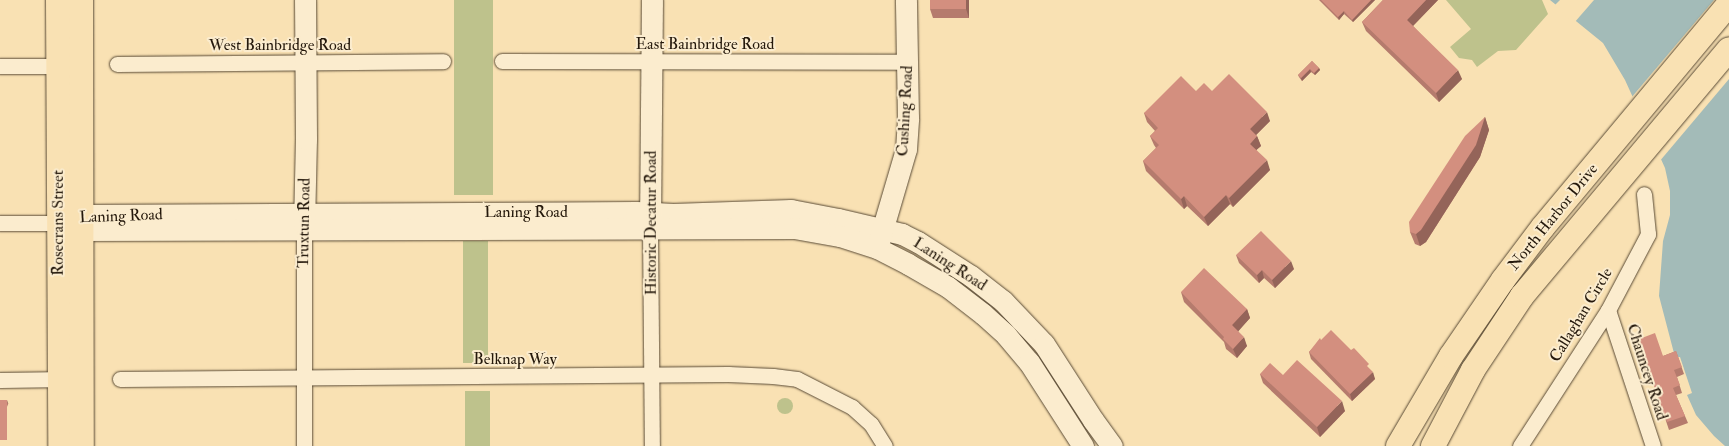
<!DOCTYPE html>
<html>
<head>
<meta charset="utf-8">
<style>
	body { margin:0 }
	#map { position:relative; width:1729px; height:446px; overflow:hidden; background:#f9e1b3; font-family:"IM FELL Double Pica",serif }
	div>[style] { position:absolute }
	.green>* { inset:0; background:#bec28c; transform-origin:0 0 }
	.round { border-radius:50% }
	.water>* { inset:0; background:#a3bbb8 }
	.pier>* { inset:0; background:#f9e1b3 }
	.roads { filter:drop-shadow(0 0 1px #594a35) drop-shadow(0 0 1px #594a35) }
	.street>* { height:15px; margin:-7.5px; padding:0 7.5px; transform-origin:7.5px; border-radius:7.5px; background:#fbecce }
	.secondary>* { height:21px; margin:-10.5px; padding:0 10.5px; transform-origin:10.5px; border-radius:10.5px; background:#fbecce }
	.primary>* { height:24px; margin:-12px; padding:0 12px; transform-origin:12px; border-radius:12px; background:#f9e1b3 }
	.wall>* { inset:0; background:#b57b6d; transform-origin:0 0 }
	.shaded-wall>* { inset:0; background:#946459; transform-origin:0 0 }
	.building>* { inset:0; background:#d38f7f; transform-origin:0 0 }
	span { translate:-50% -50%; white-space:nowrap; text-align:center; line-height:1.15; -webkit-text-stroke:4px #fbecce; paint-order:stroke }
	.street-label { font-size:16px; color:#24180b }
</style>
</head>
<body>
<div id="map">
	<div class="green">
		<div style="left:454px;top:0;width:39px;height:195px"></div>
		<div style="clip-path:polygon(1446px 0,1542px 0,1548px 14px,1516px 50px,1498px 51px,1477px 67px,1472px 60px,1459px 58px,1450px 47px,1471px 29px)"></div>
		<div style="left:488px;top:241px;width:122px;height:25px;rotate:90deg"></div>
		<div style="left:465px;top:391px;width:25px;height:55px"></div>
		<div class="round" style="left:777px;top:398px;width:16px;height:16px"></div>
	</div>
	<div class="water">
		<div style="clip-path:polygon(1550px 0,1729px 0,1729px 446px,1725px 446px,1714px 436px,1696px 415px,1687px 395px,1692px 393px,1680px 357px,1675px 357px,1659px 296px,1663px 241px,1670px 215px,1670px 191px,1665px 168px,1625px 80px,1603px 43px)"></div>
	</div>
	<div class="pier">
		<div style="clip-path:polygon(1560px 0,1594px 0,1574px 23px,1554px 6px)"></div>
		<div style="clip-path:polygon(1714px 0,1729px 0,1729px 79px,1659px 162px,1631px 98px)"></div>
	</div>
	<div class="roads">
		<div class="street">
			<div style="left:502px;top:61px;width:405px;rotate:0.1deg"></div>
			<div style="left:117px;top:64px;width:326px;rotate:-0.5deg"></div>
			<div style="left:0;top:66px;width:58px"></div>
			<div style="left:0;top:223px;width:59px"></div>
			<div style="left:304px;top:229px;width:217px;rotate:90deg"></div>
			<div style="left:650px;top:229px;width:217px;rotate:89.5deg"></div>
			<div style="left:1608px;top:310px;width:143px;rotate:71.7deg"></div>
			<div style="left:120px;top:379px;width:608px;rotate:-0.47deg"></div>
			<div style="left:728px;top:374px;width:45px;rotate:2.5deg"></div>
			<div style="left:773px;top:376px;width:24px;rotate:7deg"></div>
			<div style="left:797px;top:379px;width:62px;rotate:27deg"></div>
			<div style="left:852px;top:407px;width:25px;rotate:42deg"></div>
			<div style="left:871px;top:424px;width:26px;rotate:58deg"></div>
			<div style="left:0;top:380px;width:67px;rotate:-0.9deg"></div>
			<div style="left:1520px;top:446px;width:162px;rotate:-57.1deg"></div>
			<div style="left:1608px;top:310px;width:86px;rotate:-62.2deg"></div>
			<div style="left:1648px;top:234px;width:40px;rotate:-95.7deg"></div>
		</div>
		<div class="secondary">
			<div style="left:66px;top:220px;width:17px;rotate:-17deg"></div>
			<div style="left:82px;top:215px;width:554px;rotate:-0.31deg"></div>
			<div style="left:636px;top:212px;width:37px;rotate:3deg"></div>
			<div style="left:673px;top:214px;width:118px;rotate:-1.9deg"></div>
			<div style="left:791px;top:210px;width:48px;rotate:10.8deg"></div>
			<div style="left:838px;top:219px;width:66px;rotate:13.2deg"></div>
			<div style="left:902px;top:234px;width:18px;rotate:27deg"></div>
			<div style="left:918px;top:242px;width:63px;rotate:32.7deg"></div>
			<div style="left:971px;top:276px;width:41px;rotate:38deg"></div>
			<div style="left:1003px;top:301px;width:59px;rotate:46.4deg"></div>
			<div style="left:1044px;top:344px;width:90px;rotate:57.2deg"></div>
			<div style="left:1093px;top:420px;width:32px;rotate:54deg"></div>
			<div style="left:66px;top:225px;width:17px;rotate:17deg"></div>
			<div style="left:82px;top:230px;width:712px;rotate:-0.16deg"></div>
			<div style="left:794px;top:228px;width:47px;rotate:9.9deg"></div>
			<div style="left:840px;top:236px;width:39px;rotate:18deg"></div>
			<div style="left:877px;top:248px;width:35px;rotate:27deg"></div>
			<div style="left:908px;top:264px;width:46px;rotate:29.9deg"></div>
			<div style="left:948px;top:287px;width:44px;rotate:37.6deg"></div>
			<div style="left:983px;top:314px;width:31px;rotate:42deg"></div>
			<div style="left:1006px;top:335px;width:35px;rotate:50deg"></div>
			<div style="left:1029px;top:362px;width:100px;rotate:57.3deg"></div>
			<div style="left:304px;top:226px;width:87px;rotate:-88.7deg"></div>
			<div style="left:306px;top:139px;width:139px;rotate:-90.4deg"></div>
			<div style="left:650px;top:226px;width:226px;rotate:-89.5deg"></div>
			<div style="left:879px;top:241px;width:96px;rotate:-73.6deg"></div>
			<div style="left:906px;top:149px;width:31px;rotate:-86deg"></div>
			<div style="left:908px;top:118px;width:118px;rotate:-91deg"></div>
		</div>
		<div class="primary">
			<div style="left:58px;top:0;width:446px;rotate:89.7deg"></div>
			<div style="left:81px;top:0;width:446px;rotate:89.9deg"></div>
			<div style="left:1398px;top:446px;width:104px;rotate:-59.5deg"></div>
			<div style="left:1451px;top:356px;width:92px;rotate:-55.6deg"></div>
			<div style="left:1503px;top:280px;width:66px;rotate:-53deg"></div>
			<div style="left:1543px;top:227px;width:290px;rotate:-50.2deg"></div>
			<div style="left:1433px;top:446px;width:86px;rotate:-62.2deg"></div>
			<div style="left:1473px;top:370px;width:89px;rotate:-56.5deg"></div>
			<div style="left:1522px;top:296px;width:322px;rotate:-50deg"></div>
		</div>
	</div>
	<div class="wall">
		<div style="clip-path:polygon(930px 0,969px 0,969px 18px,933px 18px,930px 9px)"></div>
		<div style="clip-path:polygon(1319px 0,1375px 0,1353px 22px,1344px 14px,1339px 20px)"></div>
		<div style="clip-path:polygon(1383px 0,1438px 0,1413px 26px,1462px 79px,1439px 102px,1366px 31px,1362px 22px)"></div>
		<div style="clip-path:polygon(1312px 61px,1319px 68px,1320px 70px,1315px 75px,1311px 72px,1302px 81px,1299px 77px,1298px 75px)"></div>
		<div style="clip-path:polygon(1196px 91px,1212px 91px,1270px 121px,1256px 135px,1257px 136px,1261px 146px,1256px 150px,1270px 170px,1233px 207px,1230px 204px,1208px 226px,1187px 206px,1184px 209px,1146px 171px,1143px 161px,1156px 148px,1154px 145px,1150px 136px,1155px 131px,1147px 122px,1144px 113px)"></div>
		<div style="clip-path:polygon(1485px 117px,1489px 130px,1480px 157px,1426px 242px,1420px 246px,1415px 244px,1410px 232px)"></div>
		<div style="clip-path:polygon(1236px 255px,1294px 269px,1275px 288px,1264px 278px,1259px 283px,1239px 263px)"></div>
		<div style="clip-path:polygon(1181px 292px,1247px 309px,1250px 318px,1238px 331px,1247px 346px,1237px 358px,1226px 349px,1224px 342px,1184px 302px)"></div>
		<div style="clip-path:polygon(1321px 340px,1371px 371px,1375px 379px,1352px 401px,1311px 359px,1309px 352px)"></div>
		<div style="clip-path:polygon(1634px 341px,1663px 356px,1676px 351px,1684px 374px,1677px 377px,1682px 393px,1676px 395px,1688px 423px,1669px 430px,1651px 376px,1647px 377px)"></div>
		<div style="clip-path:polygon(1260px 374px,1283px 375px,1345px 411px,1320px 437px,1263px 383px)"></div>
		<div style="left:0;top:400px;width:9px;height:43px;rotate:21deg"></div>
	</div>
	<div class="shaded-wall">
		<div style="clip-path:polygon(966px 0,969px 0,969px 18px,966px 9px)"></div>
		<div style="clip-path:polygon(1371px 0,1375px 0,1353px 22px,1352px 20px)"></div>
		<div style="clip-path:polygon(1426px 0,1438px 0,1410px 29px,1407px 20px)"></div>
		<div style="clip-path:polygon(1344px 11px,1344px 14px,1339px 20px,1338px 17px)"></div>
		<div style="clip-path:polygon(1319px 68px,1320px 70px,1315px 75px,1314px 73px)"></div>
		<div style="clip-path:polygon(1310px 69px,1311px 72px,1302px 81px,1301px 78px)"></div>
		<div style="clip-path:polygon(1458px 70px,1462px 79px,1439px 102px,1436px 93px)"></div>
		<div style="clip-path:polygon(1267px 112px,1270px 121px,1253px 138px,1250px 129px)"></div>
		<div style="clip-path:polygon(1485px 117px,1489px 130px,1480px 157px,1426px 242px,1420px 246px,1416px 234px)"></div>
		<div style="clip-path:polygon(1257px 136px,1261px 146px,1253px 153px,1250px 144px)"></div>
		<div style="clip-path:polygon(1267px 160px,1270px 170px,1233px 207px,1229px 198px)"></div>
		<div style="clip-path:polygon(1226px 195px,1230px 204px,1208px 226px,1204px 217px)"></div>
		<div style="clip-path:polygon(1184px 196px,1187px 206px,1184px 209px,1181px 199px)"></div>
		<div style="clip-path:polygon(1291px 261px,1294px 269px,1275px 288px,1272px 280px)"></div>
		<div style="clip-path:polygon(1262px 270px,1264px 278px,1259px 283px,1257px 275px)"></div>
		<div style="clip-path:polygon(1247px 309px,1250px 318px,1235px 335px,1232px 325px)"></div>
		<div style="clip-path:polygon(1244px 337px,1247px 346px,1237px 358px,1233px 349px)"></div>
		<div style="clip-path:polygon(1373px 372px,1375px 379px,1352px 401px,1350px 394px)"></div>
		<div style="left:7px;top:400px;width:3px;height:40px;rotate:72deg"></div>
		<div style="clip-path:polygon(1342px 401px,1345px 411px,1320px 437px,1317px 427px)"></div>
	</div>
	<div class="building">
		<div style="left:930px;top:0;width:36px;height:9px"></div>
		<div style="clip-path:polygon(1321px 0,1371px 0,1352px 20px,1344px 11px,1338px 17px)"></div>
		<div style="clip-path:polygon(1383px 0,1426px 0,1407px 20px,1458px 70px,1436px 93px,1362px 22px)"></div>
		<div style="clip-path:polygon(1312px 61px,1319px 68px,1314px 73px,1310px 69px,1301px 78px,1298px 75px)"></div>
		<div style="clip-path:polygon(1229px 74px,1267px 112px,1250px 129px,1257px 136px,1250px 144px,1267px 160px,1229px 198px,1226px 195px,1204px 217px,1184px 196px,1181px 199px,1143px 161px,1159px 145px,1150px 136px,1158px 128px,1144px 113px,1181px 76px,1196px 91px,1204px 83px,1212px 91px)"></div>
		<div style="clip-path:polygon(1485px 117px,1476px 145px,1421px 230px,1416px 234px,1410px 232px,1409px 222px,1465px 136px)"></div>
		<div style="clip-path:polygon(1261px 231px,1291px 261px,1272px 280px,1262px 270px,1257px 275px,1236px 255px)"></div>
		<div style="clip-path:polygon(1204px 268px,1247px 309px,1232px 325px,1244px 337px,1233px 349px,1223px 339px,1224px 337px,1181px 292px)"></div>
		<div style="clip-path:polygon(1331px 330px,1351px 350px,1354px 348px,1369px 364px,1367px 366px,1373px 372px,1350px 394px,1309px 352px,1320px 338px,1321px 340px)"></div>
		<div style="clip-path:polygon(1655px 333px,1663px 356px,1676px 351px,1682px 367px,1674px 370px,1680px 385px,1673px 388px,1685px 416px,1667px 422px,1648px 369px,1645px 370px,1634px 341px)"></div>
		<div style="clip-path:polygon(1297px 360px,1342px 401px,1317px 427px,1260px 374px,1270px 363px,1283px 375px)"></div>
		<div style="left:0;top:400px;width:7px;height:40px"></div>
	</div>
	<div class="street-label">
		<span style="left:705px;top:44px">East Bainbridge Road</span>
		<span style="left:280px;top:45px">West Bainbridge Road</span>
		<span style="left:905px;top:111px;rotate:-87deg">Cushing Road</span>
		<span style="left:526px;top:212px">Laning Road</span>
		<span style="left:121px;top:216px;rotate:-2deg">Laning Road</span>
		<span style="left:1553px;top:217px;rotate:-51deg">North Harbor Drive</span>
		<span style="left:58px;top:223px;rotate:-90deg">Rosecrans Street</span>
		<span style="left:304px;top:223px;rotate:-89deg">Truxtun Road</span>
		<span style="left:651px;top:223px;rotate:-90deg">Historic Decatur Road</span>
		<span style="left:950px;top:264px;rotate:33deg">Laning Road</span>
		<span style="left:1581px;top:315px;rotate:-59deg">Callaghan Circle</span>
		<span style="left:515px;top:359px">Belknap Way</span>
		<span style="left:1647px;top:372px;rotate:72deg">Chauncey Road</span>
	</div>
</div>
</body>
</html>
